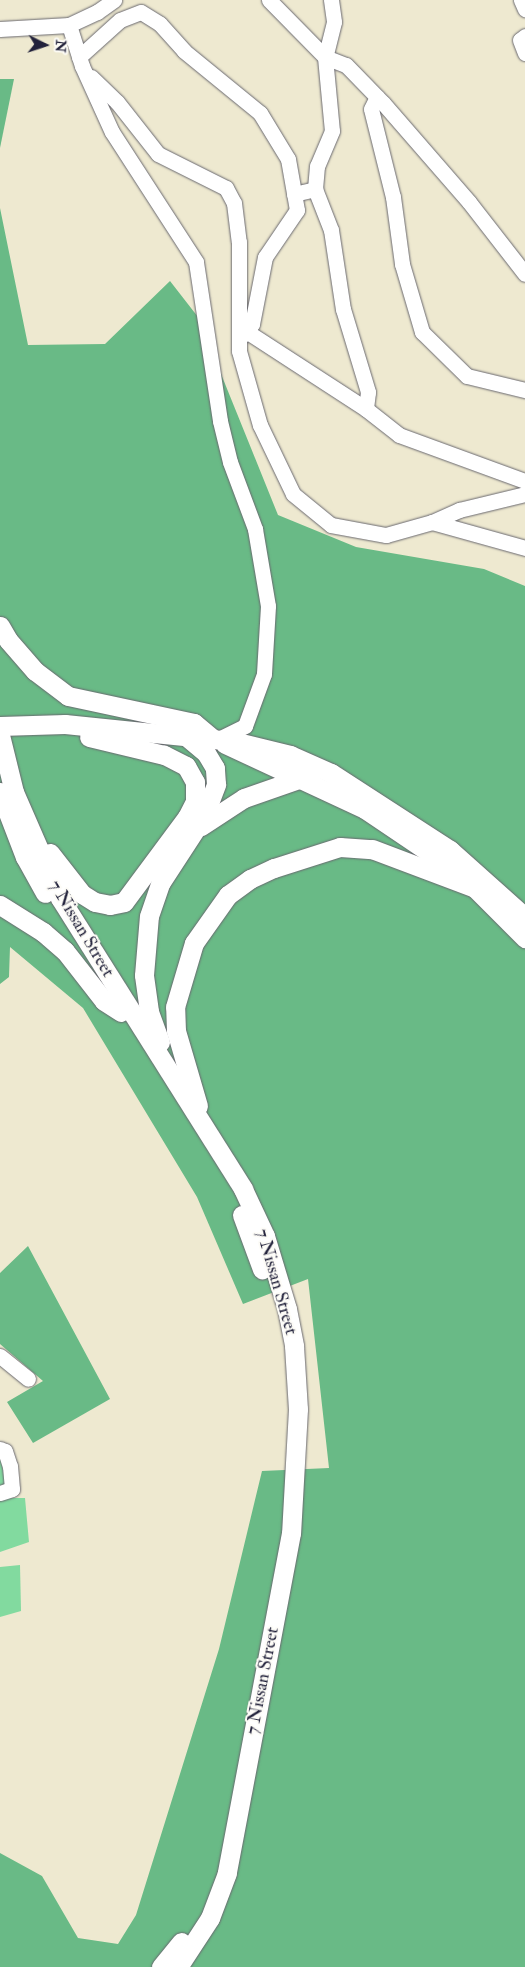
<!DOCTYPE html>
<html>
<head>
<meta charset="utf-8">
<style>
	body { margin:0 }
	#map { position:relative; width:525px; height:1967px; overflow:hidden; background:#eee9d0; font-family:"IM FELL Double Pica",serif }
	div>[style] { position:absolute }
	.green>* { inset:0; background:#82da9f }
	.forest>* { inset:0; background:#69ba86 }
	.roads { filter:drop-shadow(0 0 1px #69686f) drop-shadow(0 0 1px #69686f) }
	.minor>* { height:15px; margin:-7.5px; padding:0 7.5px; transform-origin:7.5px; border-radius:7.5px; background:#fff }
	.major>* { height:19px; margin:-9.5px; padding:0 9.5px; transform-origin:9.5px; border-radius:9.5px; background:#fff }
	span { translate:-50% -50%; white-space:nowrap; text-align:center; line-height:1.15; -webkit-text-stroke:4px #fdfcf7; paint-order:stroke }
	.street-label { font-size:18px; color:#22223b }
	.north { position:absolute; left:20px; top:20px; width:50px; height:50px; -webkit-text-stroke:4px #fdfcf7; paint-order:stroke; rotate:94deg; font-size:14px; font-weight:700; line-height:20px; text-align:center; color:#22223b }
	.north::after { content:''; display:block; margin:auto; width:18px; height:22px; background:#22223b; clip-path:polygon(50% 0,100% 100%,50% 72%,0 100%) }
</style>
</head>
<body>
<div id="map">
	<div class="green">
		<div style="clip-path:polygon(0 1456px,9px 1498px,25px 1498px,29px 1542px,0 1552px)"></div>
		<div style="clip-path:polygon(20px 1565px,21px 1611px,0 1617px,0 1567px)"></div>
	</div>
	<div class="forest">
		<div style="clip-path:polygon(0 79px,14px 79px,0 148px)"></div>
		<div style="clip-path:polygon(0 208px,28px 345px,105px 344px,170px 281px,198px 317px,278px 515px,356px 547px,484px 569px,525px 586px,525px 1967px,0 1967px,0 1853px,42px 1876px,78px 1938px,118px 1944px,136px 1915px,219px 1649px,262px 1471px,329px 1468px,308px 1279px,243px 1304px,197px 1197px,83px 1008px,10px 947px,9px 977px,0 984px)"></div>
		<div style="clip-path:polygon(28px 1246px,110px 1399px,33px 1443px,7px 1402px,43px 1381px,0 1344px,0 1273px)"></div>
	</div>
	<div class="roads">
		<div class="minor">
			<div style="left:269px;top:0;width:80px;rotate:45.5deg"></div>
			<div style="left:325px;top:57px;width:74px;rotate:84.6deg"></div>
			<div style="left:332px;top:131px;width:38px;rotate:113deg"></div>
			<div style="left:317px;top:166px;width:23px;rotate:95deg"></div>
			<div style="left:331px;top:0;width:22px;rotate:82deg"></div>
			<div style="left:334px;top:22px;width:36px;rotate:104deg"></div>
			<div style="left:325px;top:57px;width:22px;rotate:21deg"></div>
			<div style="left:346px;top:65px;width:53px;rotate:45.8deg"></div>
			<div style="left:383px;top:103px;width:131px;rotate:49deg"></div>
			<div style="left:469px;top:202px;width:91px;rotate:52.1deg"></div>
			<div style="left:521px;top:0;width:10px;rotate:66deg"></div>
			<div style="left:69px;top:25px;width:43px;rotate:72.4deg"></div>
			<div style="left:82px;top:66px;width:72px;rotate:65.6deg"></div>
			<div style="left:112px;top:132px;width:155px;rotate:57.1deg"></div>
			<div style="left:196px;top:262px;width:161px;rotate:81.4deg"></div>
			<div style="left:220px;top:421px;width:42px;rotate:76.3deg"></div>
			<div style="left:230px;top:462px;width:72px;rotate:69.5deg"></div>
			<div style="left:255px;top:529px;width:78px;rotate:80.4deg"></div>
			<div style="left:268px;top:606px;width:68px;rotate:93.4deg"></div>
			<div style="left:264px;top:674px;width:55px;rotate:110.1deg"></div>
			<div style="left:245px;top:726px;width:30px;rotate:154deg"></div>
			<div style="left:0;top:29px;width:69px;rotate:-3.3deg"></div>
			<div style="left:69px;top:25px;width:31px;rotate:-25deg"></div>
			<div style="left:97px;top:12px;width:21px;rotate:-35deg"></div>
			<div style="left:525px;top:36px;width:6px;rotate:141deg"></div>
			<div style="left:520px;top:40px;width:14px;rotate:69deg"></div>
			<div style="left:79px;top:57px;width:55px;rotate:-42.1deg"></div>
			<div style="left:120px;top:20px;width:22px;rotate:-21deg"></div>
			<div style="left:141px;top:12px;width:22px;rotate:32deg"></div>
			<div style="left:160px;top:24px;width:36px;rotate:48deg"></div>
			<div style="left:184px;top:51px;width:98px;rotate:39.2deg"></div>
			<div style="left:260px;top:113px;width:54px;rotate:58.7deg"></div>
			<div style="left:288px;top:159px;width:52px;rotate:80deg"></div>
			<div style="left:297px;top:210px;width:57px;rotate:124.2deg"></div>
			<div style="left:265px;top:257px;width:68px;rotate:101deg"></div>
			<div style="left:252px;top:324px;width:18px;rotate:131deg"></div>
			<div style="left:91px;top:77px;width:36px;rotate:44deg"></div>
			<div style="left:117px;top:102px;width:66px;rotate:51.7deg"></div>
			<div style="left:158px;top:154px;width:76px;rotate:26.6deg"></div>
			<div style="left:226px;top:188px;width:17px;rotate:62deg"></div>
			<div style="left:234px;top:203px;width:39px;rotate:83deg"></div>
			<div style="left:239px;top:242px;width:109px;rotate:90deg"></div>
			<div style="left:239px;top:351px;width:77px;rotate:74.2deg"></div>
			<div style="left:260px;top:425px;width:76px;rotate:64.4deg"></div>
			<div style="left:293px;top:494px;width:49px;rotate:39.2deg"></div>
			<div style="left:331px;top:525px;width:56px;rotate:10.3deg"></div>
			<div style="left:386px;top:535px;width:48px;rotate:-15.8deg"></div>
			<div style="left:432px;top:522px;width:97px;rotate:15.6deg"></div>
			<div style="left:377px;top:97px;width:13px;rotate:117deg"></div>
			<div style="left:371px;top:109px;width:91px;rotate:76deg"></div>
			<div style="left:393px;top:197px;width:68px;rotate:82.3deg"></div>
			<div style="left:402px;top:264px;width:71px;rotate:73.6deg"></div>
			<div style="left:422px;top:332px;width:63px;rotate:44.4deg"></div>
			<div style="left:467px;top:376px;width:60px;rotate:13.6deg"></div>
			<div style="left:294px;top:194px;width:22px;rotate:-13deg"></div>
			<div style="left:315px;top:189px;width:44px;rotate:68.7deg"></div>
			<div style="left:331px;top:230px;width:80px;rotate:81.4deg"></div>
			<div style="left:343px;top:309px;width:87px;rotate:73.2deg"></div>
			<div style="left:368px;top:392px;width:17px;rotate:97deg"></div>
			<div style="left:246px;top:331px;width:143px;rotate:33deg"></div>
			<div style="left:366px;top:409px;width:42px;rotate:38.2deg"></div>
			<div style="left:399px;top:435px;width:134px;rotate:20.1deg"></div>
			<div style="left:432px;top:522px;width:30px;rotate:-24deg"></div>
			<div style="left:459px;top:510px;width:68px;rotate:-13.6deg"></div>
			<div style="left:0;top:1356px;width:36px;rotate:39deg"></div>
			<div style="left:0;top:1449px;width:5px;rotate:22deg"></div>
			<div style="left:5px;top:1451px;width:16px;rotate:72deg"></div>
			<div style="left:10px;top:1466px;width:23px;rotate:85deg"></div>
			<div style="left:12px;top:1489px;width:13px;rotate:162deg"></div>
		</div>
		<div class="major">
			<div style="left:0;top:626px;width:16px;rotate:60deg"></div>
			<div style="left:8px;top:640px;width:41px;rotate:48.9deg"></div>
			<div style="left:35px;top:671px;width:41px;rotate:37.1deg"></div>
			<div style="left:68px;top:696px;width:129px;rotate:12.1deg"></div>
			<div style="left:194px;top:723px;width:25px;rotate:40deg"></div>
			<div style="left:0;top:726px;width:65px;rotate:-1.8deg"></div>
			<div style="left:65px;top:724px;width:169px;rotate:5.8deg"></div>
			<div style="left:233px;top:741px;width:59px;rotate:13.8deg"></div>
			<div style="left:290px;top:755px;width:45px;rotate:23.7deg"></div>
			<div style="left:331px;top:773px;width:142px;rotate:32.9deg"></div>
			<div style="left:450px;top:850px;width:101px;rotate:41.8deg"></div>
			<div style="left:0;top:735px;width:59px;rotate:76.2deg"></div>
			<div style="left:14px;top:792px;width:116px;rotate:66.5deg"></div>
			<div style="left:60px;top:898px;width:344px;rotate:57.8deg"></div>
			<div style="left:243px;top:1189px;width:52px;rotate:64.9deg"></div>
			<div style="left:265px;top:1236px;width:76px;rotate:73.2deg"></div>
			<div style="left:287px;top:1309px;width:38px;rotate:79deg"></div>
			<div style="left:294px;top:1346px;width:63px;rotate:86.4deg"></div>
			<div style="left:298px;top:1409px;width:124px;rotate:93.2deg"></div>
			<div style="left:291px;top:1533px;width:346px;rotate:100.7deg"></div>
			<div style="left:227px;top:1873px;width:48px;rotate:110.7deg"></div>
			<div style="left:210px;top:1918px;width:59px;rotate:123.1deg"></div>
			<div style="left:225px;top:744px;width:154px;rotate:24.9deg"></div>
			<div style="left:365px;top:809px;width:93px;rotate:34deg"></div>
			<div style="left:442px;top:861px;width:43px;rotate:39.3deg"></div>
			<div style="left:475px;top:888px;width:71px;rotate:45deg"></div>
			<div style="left:0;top:792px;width:70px;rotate:69deg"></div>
			<div style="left:25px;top:857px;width:41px;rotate:60.9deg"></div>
			<div style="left:201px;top:826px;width:51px;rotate:-33.1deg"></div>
			<div style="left:244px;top:798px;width:60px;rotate:-19.3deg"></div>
			<div style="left:50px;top:853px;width:52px;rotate:52deg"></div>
			<div style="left:82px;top:894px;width:15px;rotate:32deg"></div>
			<div style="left:95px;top:902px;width:15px;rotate:11deg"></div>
			<div style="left:110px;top:905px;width:14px;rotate:-12deg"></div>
			<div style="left:124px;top:902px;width:106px;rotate:-53.5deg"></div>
			<div style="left:187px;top:817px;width:18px;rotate:-63deg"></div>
			<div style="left:195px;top:801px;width:19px;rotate:-90deg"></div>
			<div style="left:195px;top:782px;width:18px;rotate:-119deg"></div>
			<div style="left:186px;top:766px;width:25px;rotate:-153deg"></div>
			<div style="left:164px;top:755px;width:77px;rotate:-166.5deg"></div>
			<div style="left:0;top:905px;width:51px;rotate:32.1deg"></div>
			<div style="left:43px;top:932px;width:29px;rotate:41deg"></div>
			<div style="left:65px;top:951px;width:63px;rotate:52deg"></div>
			<div style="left:104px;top:1001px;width:20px;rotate:33deg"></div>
			<div style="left:160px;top:1042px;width:33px;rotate:-110deg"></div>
			<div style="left:149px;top:1011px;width:36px;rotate:-98deg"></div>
			<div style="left:144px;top:975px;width:59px;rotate:-85.2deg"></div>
			<div style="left:149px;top:916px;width:36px;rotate:-71deg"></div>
			<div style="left:161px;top:882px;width:79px;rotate:-56.9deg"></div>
			<div style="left:204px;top:816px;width:34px;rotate:-69deg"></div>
			<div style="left:216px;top:784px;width:16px;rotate:-94deg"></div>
			<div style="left:215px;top:768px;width:17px;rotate:-121deg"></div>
			<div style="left:206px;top:753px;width:23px;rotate:-140deg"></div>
			<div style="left:198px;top:1106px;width:78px;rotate:-106.3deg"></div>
			<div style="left:176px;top:1031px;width:24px;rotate:-92deg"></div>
			<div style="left:175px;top:1007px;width:67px;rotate:-73.5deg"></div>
			<div style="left:194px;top:943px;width:59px;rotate:-54.7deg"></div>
			<div style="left:228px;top:895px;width:27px;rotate:-36deg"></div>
			<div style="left:250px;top:879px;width:26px;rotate:-25deg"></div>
			<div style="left:274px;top:868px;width:69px;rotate:-17.7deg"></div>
			<div style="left:340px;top:847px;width:32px;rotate:4deg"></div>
			<div style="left:372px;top:849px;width:110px;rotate:20.7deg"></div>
			<div style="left:242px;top:1215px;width:58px;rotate:69.7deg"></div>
			<div style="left:161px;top:1967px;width:32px;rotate:-51deg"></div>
		</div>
	</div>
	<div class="street-label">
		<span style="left:81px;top:929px;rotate:59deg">7 Nissan Street</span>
		<span style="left:276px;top:1282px;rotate:74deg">7 Nissan Street</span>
		<span style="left:263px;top:1681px;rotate:-79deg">7 Nissan Street</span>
	</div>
	<div class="north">N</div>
</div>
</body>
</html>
